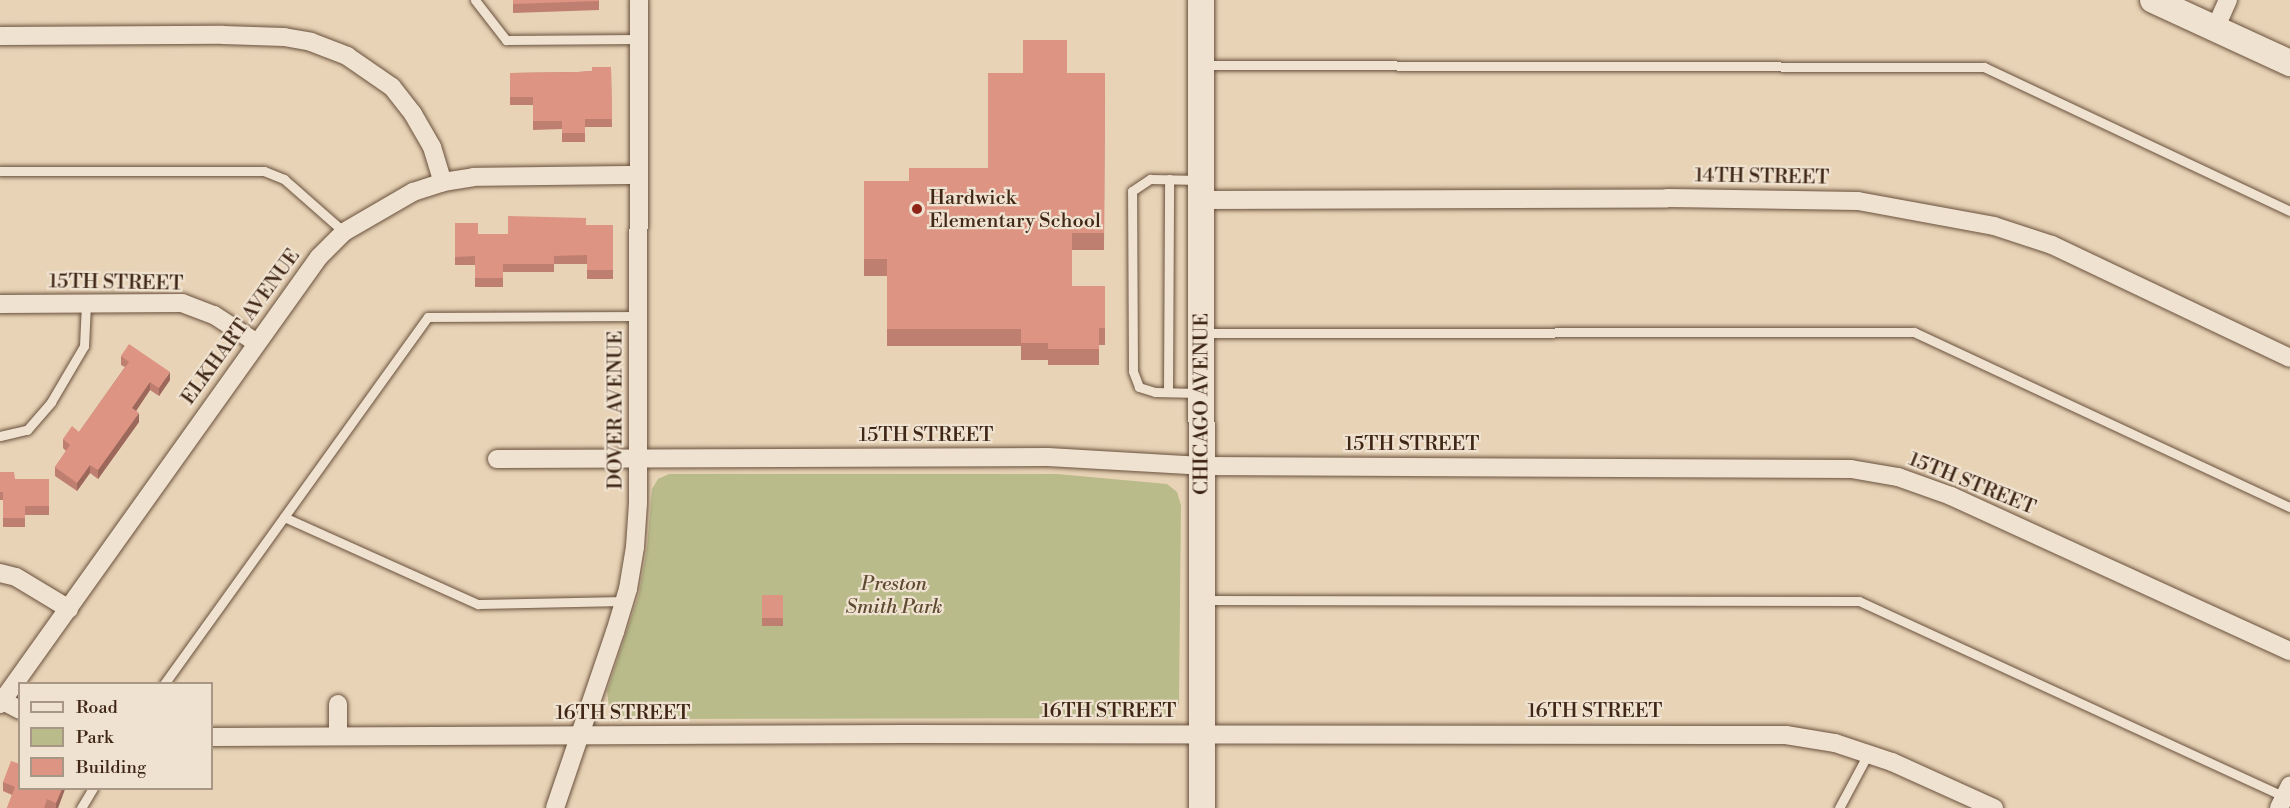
<!DOCTYPE html>
<html>
<head>
<meta charset="utf-8">
<style>
	body { margin:0 }
	#map { position:relative; width:2290px; height:808px; overflow:hidden; background:#e8d3b6; font-family:"Libre Bodoni",serif }
	div>[style] { position:absolute }
	.green>* { inset:0; background:#babb8b }
	.roads { filter:drop-shadow(0 0 2px #69513d) drop-shadow(0 0 2px #69513d) }
	.lane>* { height:9px; margin:-4.5px; padding:0 4.5px; transform-origin:4.5px; border-radius:4.5px; background:#f0e2d0 }
	.street>* { height:18px; margin:-9px; padding:0 9px; transform-origin:9px; border-radius:9px; background:#f0e2d0 }
	.secondary>* { height:26px; margin:-13px; padding:0 13px; transform-origin:13px; border-radius:13px; background:#f0e2d0 }
	.wall>* { inset:0; background:#bf7f70; transform-origin:0 0 }
	.shaded-wall>* { inset:0; background:#9b685b }
	.building>* { inset:0; background:#de9482; transform-origin:0 0 }
	.dots>* { width:16px; height:16px; translate:-50% -50%; box-sizing:border-box; border:3px solid #f0e2d0; border-radius:50% }
	span { translate:-50% -50%; white-space:nowrap; text-align:center; line-height:1.15; -webkit-text-stroke:4.5px #f0e2d0; paint-order:stroke }
	.street-label { font-size:20px; color:#3f2615 }
	.poi-label { font-size:20px; color:#3f2615 }
	.left { translate:0 -50%; text-align:left }
	.park-label { font-size:20px; color:#5e4b32; font-style:italic }
	.legend { position:absolute; left:18px; top:682px; width:195px; height:108px; box-sizing:border-box; background:#f0e2d0; border:2px solid #a99785; margin:0; padding:8px 10px; list-style:none; font-size:18px; color:#3f2615 }
	.legend li { display:flex; align-items:center; gap:12px; height:30px }
	.legend b { width:30px; border:2px solid #a99785 }
</style>
</head>
<body>
<div id="map">
	<div class="green">
		<div style="clip-path:polygon(669px 474px,1057px 474px,1167px 484px,1177px 492px,1181px 505px,1179px 704px,1169px 715px,1159px 718px,626px 719px,618px 717px,609px 706px,607px 691px,639px 594px,647px 548px,652px 489px,658px 479px)"></div>
	</div>
	<div class="roads">
		<div class="lane">
			<div style="left:475px;top:0;width:51px;rotate:52.2deg"></div>
			<div style="left:506px;top:40px;width:133px;rotate:-0.4deg"></div>
			<div style="left:1203px;top:65px;width:781px;rotate:0.15deg"></div>
			<div style="left:1984px;top:67px;width:338px;rotate:25.2deg"></div>
			<div style="left:0;top:171px;width:264px"></div>
			<div style="left:264px;top:171px;width:22px;rotate:22deg"></div>
			<div style="left:284px;top:179px;width:80px;rotate:41.5deg"></div>
			<div style="left:1204px;top:333px;width:710px;rotate:-0.08deg"></div>
			<div style="left:1914px;top:332px;width:415px;rotate:25deg"></div>
			<div style="left:1168px;top:392px;width:213px;rotate:-89.7deg"></div>
			<div style="left:1199px;top:393px;width:44px;rotate:-178.7deg"></div>
			<div style="left:1155px;top:392px;width:17px;rotate:-163deg"></div>
			<div style="left:1139px;top:387px;width:17px;rotate:-111deg"></div>
			<div style="left:1133px;top:371px;width:180px;rotate:-90.3deg"></div>
			<div style="left:1132px;top:191px;width:22px;rotate:-34deg"></div>
			<div style="left:1150px;top:179px;width:51px;rotate:1.1deg"></div>
			<div style="left:0;top:436px;width:28px;rotate:-13deg"></div>
			<div style="left:27px;top:430px;width:37px;rotate:-49deg"></div>
			<div style="left:51px;top:402px;width:65px;rotate:-59.5deg"></div>
			<div style="left:84px;top:346px;width:42px;rotate:-87.3deg"></div>
			<div style="left:284px;top:517px;width:213px;rotate:24.2deg"></div>
			<div style="left:478px;top:604px;width:146px;rotate:-1.2deg"></div>
			<div style="left:1204px;top:600px;width:655px;rotate:0.09deg"></div>
			<div style="left:1859px;top:601px;width:472px;rotate:24.7deg"></div>
			<div style="left:164px;top:684px;width:452px;rotate:-54.3deg"></div>
			<div style="left:428px;top:317px;width:210px;rotate:-0.3deg"></div>
			<div style="left:81px;top:808px;width:23px;rotate:-59deg"></div>
			<div style="left:1839px;top:808px;width:61px;rotate:-61.8deg"></div>
		</div>
		<div class="street">
			<div style="left:2215px;top:29px;width:32px;rotate:-66deg"></div>
			<div style="left:0;top:36px;width:223px;rotate:-0.3deg"></div>
			<div style="left:223px;top:35px;width:61px;rotate:1.9deg"></div>
			<div style="left:284px;top:37px;width:27px;rotate:10deg"></div>
			<div style="left:311px;top:42px;width:39px;rotate:21deg"></div>
			<div style="left:347px;top:56px;width:55px;rotate:34.6deg"></div>
			<div style="left:392px;top:87px;width:34px;rotate:52deg"></div>
			<div style="left:413px;top:114px;width:38px;rotate:60deg"></div>
			<div style="left:432px;top:147px;width:37px;rotate:73deg"></div>
			<div style="left:1202px;top:200px;width:465px;rotate:-0.2deg"></div>
			<div style="left:1667px;top:198px;width:191px;rotate:0.9deg"></div>
			<div style="left:1858px;top:201px;width:138px;rotate:10.4deg"></div>
			<div style="left:1994px;top:226px;width:61px;rotate:18.1deg"></div>
			<div style="left:2052px;top:245px;width:263px;rotate:25.4deg"></div>
			<div style="left:0;top:304px;width:182px;rotate:-0.3deg"></div>
			<div style="left:182px;top:303px;width:34px;rotate:21deg"></div>
			<div style="left:214px;top:315px;width:51px;rotate:33.1deg"></div>
			<div style="left:497px;top:459px;width:551px;rotate:-0.21deg"></div>
			<div style="left:1048px;top:457px;width:154px;rotate:3.3deg"></div>
			<div style="left:1202px;top:466px;width:649px;rotate:0.26deg"></div>
			<div style="left:1851px;top:469px;width:48px;rotate:9.7deg"></div>
			<div style="left:1898px;top:477px;width:56px;rotate:19.7deg"></div>
			<div style="left:1951px;top:496px;width:373px;rotate:24.6deg"></div>
			<div style="left:0;top:573px;width:16px;rotate:14deg"></div>
			<div style="left:16px;top:577px;width:62px;rotate:31.1deg"></div>
			<div style="left:3px;top:701px;width:19px;rotate:28deg"></div>
			<div style="left:0;top:704px;width:549px;rotate:-54.49deg"></div>
			<div style="left:319px;top:257px;width:35px;rotate:-45deg"></div>
			<div style="left:344px;top:232px;width:80px;rotate:-30.1deg"></div>
			<div style="left:413px;top:192px;width:32px;rotate:-18deg"></div>
			<div style="left:443px;top:182px;width:30px;rotate:-9deg"></div>
			<div style="left:473px;top:177px;width:166px;rotate:-0.7deg"></div>
			<div style="left:338px;top:704px;width:32px;rotate:90deg"></div>
			<div style="left:212px;top:737px;width:694px;rotate:-0.25deg"></div>
			<div style="left:906px;top:734px;width:880px;rotate:0.07deg"></div>
			<div style="left:1786px;top:735px;width:50px;rotate:9.3deg"></div>
			<div style="left:1835px;top:743px;width:60px;rotate:18.4deg"></div>
			<div style="left:1892px;top:762px;width:112px;rotate:24.3deg"></div>
			<div style="left:555px;top:808px;width:186px;rotate:-71.2deg"></div>
			<div style="left:615px;top:632px;width:45px;rotate:-73.2deg"></div>
			<div style="left:628px;top:589px;width:43px;rotate:-80.5deg"></div>
			<div style="left:635px;top:547px;width:44px;rotate:-86.1deg"></div>
			<div style="left:638px;top:503px;width:503px;rotate:-89.89deg"></div>
			<div style="left:2279px;top:808px;width:25px;rotate:-64deg"></div>
		</div>
		<div class="secondary">
			<div style="left:1201px;top:0;width:808px;rotate:89.93deg"></div>
			<div style="left:2153px;top:0;width:151px;rotate:24.7deg"></div>
		</div>
	</div>
	<div class="wall">
		<div style="clip-path:polygon(513px 0,599px 0,599px 10px,513px 13px)"></div>
		<div style="clip-path:polygon(611px 67px,612px 127px,585px 127px,585px 142px,562px 142px,562px 129px,533px 130px,533px 105px,510px 105px,510px 73px,578px 72px,592px 71px)"></div>
		<div style="clip-path:polygon(1105px 73px,1104px 250px,1072px 250px,1072px 286px,1105px 286px,1105px 345px,1099px 345px,1099px 365px,1048px 365px,1048px 360px,1021px 360px,1021px 346px,887px 346px,887px 276px,864px 276px,864px 181px,909px 181px,988px 168px)"></div>
		<div style="clip-path:polygon(455px 223px,478px 234px,508px 234px,586px 225px,613px 225px,613px 279px,587px 279px,587px 264px,554px 264px,554px 272px,503px 272px,503px 287px,475px 287px,475px 265px,455px 265px)"></div>
		<div style="clip-path:polygon(121px 356px,170px 380px,159px 396px,150px 390px,136px 411px,139px 422px,98px 479px,90px 473px,77px 491px,55px 476px,55px 467px,66px 451px,63px 448px,63px 439px,79px 432px,125px 367px,121px 365px)"></div>
		<div style="clip-path:polygon(0 472px,15px 479px,49px 479px,49px 515px,25px 515px,25px 527px,3px 527px,3px 500px,0 500px)"></div>
		<div style="left:762px;top:595px;width:21px;height:31px"></div>
		<div style="clip-path:polygon(3px 782px,65px 789px,58px 808px,7px 808px,12px 795px,3px 791px)"></div>
	</div>
	<div class="shaded-wall">
		<div style="clip-path:polygon(170px 372px,170px 380px,159px 396px,159px 388px)"></div>
		<div style="clip-path:polygon(150px 382px,150px 390px,132px 417px,132px 408px)"></div>
		<div style="clip-path:polygon(139px 413px,139px 422px,98px 479px,98px 470px)"></div>
		<div style="clip-path:polygon(90px 465px,90px 473px,77px 491px,77px 483px)"></div>
		<div style="clip-path:polygon(62px 789px,65px 789px,58px 808px,56px 808px,56px 803px)"></div>
	</div>
	<div class="building">
		<div style="clip-path:polygon(513px 0,599px 0,599px 1px,513px 4px)"></div>
		<div style="clip-path:polygon(1023px 40px,1067px 40px,1067px 73px,1105px 73px,1104px 233px,1072px 233px,1072px 286px,1105px 286px,1105px 328px,1099px 328px,1099px 349px,1048px 349px,1048px 343px,1021px 343px,1021px 329px,887px 329px,887px 259px,864px 259px,864px 181px,909px 181px,909px 168px,988px 168px,988px 73px,1023px 73px)"></div>
		<div style="clip-path:polygon(592px 67px,611px 67px,612px 119px,585px 119px,585px 133px,562px 133px,562px 121px,533px 121px,533px 97px,510px 97px,510px 73px,578px 72px,592px 71px)"></div>
		<div style="clip-path:polygon(508px 216px,586px 218px,586px 225px,613px 225px,613px 270px,587px 270px,587px 255px,554px 256px,554px 264px,503px 264px,503px 278px,475px 278px,475px 256px,455px 257px,455px 223px,478px 223px,478px 234px,508px 234px)"></div>
		<div style="clip-path:polygon(129px 344px,170px 372px,159px 388px,150px 382px,132px 408px,139px 413px,98px 470px,90px 465px,77px 483px,55px 467px,70px 445px,63px 439px,72px 426px,79px 432px,129px 362px,121px 356px)"></div>
		<div style="clip-path:polygon(0 472px,14px 472px,15px 479px,49px 479px,49px 506px,25px 506px,25px 518px,3px 518px,3px 492px,0 492px)"></div>
		<div style="left:762px;top:595px;width:21px;height:23px"></div>
		<div style="clip-path:polygon(11px 761px,20px 764px,20px 789px,62px 789px,56px 803px,47px 799px,44px 808px,7px 808px,15px 787px,3px 782px)"></div>
	</div>
	<div class="dots">
		<div style="left:917px;top:209px;background:#8f2418"></div>
	</div>
	<div class="street-label">
		<span style="left:1762px;top:177px;rotate:1deg">14TH STREET</span>
		<span style="left:116px;top:283px;rotate:1deg">15TH STREET</span>
		<span style="left:241px;top:327px;rotate:-54deg">ELKHART AVENUE</span>
		<span style="left:1202px;top:404px;rotate:-90deg">CHICAGO AVENUE</span>
		<span style="left:616px;top:410px;rotate:-90deg">DOVER AVENUE</span>
		<span style="left:926px;top:435px">15TH STREET</span>
		<span style="left:1412px;top:444px">15TH STREET</span>
		<span style="left:1972px;top:484px;rotate:22deg">15TH STREET</span>
		<span style="left:1109px;top:711px">16TH STREET</span>
		<span style="left:1595px;top:711px">16TH STREET</span>
		<span style="left:623px;top:713px">16TH STREET</span>
	</div>
	<div class="poi-label">
		<span class="left" style="left:929px;top:210px">Hardwick<br>Elementary School</span>
	</div>
	<div class="park-label">
		<span style="left:894px;top:596px">Preston<br>Smith Park</span>
	</div>
	<ul class="legend">
	<li><b style="height:8px;background:#f0e2d0"></b>Road</li>
	<li><b style="height:16px;background:#babb8b"></b>Park</li>
	<li><b style="height:16px;background:#de9482"></b>Building</li>
	</ul>
</div>
</body>
</html>
